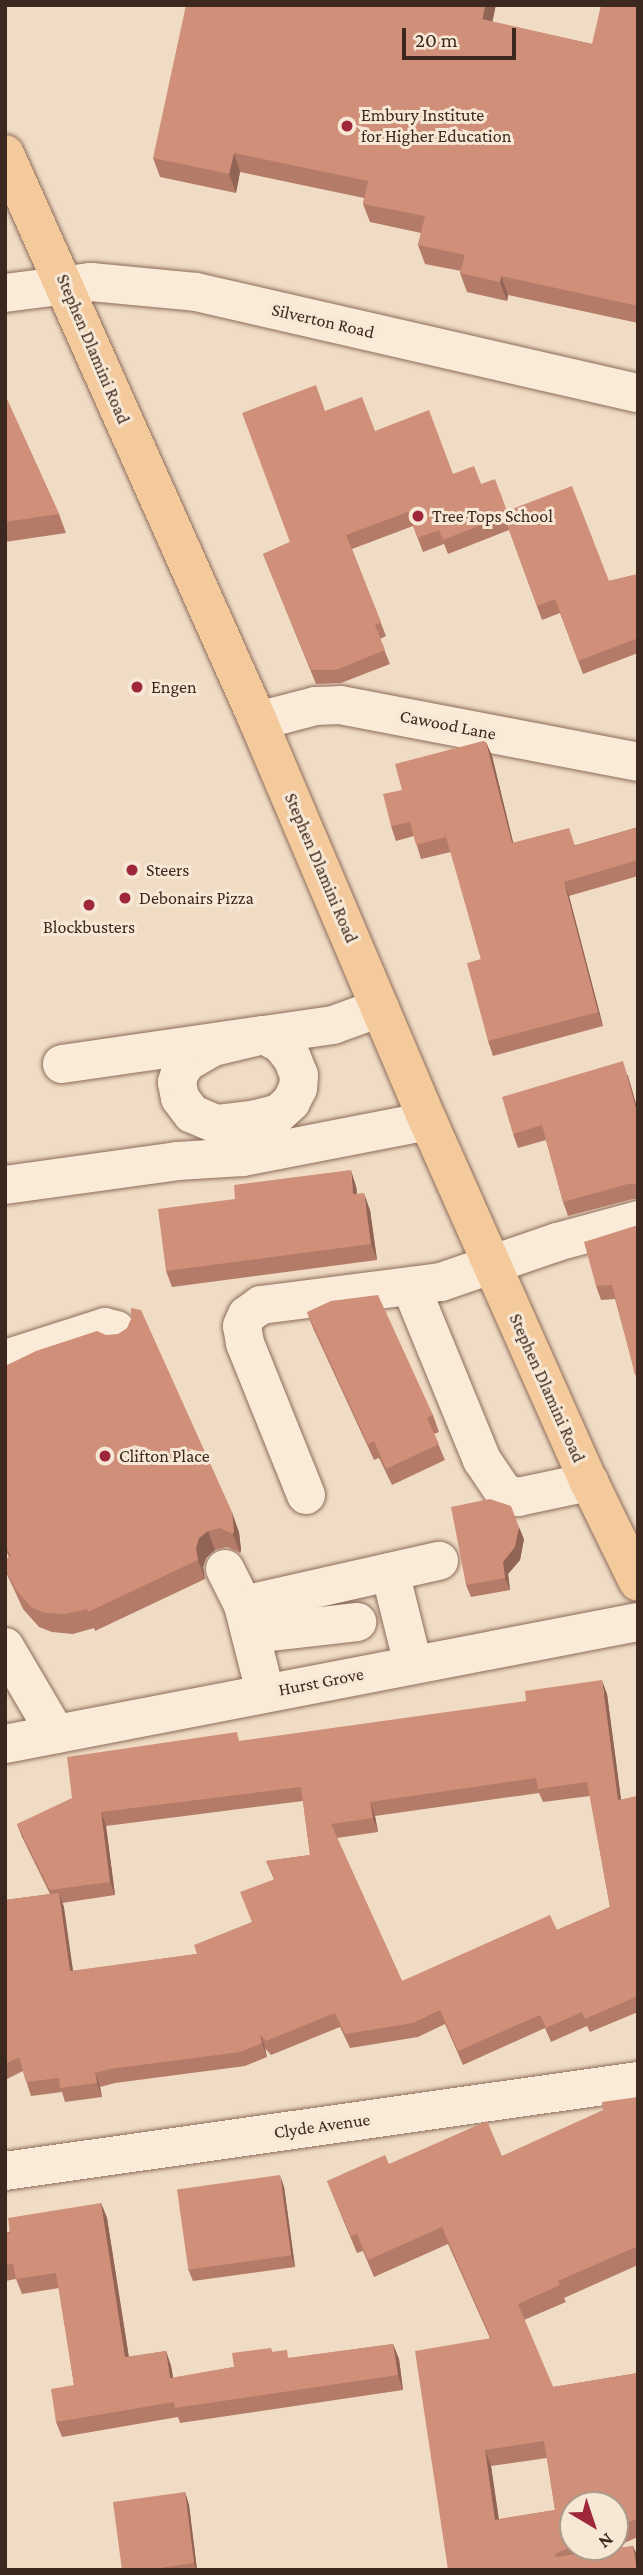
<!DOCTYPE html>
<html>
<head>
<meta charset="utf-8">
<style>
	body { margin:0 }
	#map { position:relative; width:643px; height:2575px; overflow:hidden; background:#f0dcc5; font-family:"Crimson Pro",serif }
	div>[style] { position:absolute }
	.roads { filter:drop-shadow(0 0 2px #8c6c5a) drop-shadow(0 0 2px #8c6c5a) }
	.minor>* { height:38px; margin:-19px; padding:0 19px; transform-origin:19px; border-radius:19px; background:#faebd9 }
	.major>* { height:38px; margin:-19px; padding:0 19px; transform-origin:19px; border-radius:19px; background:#f4ca9c }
	.wall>* { inset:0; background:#b37b68 }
	.shaded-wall>* { inset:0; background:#926455 }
	.building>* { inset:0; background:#d08f79; transform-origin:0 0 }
	.dots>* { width:19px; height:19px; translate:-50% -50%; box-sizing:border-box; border:4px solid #f7e8d5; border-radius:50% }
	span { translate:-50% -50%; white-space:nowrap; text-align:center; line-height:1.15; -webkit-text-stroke:6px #f7e8d5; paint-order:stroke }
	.poi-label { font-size:18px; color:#3c281e }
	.left { translate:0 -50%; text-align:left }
	.street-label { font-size:18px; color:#3c281e }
	.frame { position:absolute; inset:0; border:7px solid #3c281e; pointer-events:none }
	.north { position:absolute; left:559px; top:2491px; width:70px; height:70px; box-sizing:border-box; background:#f7e8d5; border:2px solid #ac9b8c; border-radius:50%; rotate:141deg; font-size:19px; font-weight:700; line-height:28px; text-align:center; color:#3c281e }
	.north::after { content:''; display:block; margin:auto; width:24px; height:32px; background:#9e273b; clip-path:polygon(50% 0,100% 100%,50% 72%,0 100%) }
	.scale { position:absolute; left:402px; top:28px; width:114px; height:32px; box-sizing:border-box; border:4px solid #3c281e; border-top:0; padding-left:9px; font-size:21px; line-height:24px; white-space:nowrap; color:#3c281e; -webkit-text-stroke:5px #f7e8d5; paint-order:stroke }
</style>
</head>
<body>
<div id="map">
	<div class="roads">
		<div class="minor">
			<div style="left:5px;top:293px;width:87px;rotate:-7.3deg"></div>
			<div style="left:91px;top:282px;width:105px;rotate:5.4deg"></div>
			<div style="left:196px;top:292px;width:453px;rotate:12.9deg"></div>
			<div style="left:258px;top:721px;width:59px;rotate:-14.7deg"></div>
			<div style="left:315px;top:706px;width:25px;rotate:-2deg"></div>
			<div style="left:340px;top:705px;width:303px;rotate:10.8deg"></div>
			<div style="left:62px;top:1064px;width:204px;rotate:-8.2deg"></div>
			<div style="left:264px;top:1035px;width:19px;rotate:28deg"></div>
			<div style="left:281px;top:1044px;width:18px;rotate:52deg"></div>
			<div style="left:292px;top:1058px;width:18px;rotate:68deg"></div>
			<div style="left:299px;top:1075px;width:13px;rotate:94deg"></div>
			<div style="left:298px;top:1088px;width:16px;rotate:117deg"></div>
			<div style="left:291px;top:1102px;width:16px;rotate:137deg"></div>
			<div style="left:279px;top:1113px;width:23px;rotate:165deg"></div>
			<div style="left:257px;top:1119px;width:41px;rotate:173deg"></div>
			<div style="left:216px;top:1124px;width:26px;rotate:-157deg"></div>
			<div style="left:192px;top:1114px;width:20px;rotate:-127deg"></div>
			<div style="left:180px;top:1098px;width:16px;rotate:-101deg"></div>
			<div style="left:177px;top:1082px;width:10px;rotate:-73deg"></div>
			<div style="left:180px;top:1072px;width:12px;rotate:-55deg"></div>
			<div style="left:187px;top:1062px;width:30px;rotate:-30deg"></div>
			<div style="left:213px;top:1047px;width:52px;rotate:-13.2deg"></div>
			<div style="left:264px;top:1035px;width:70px;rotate:-8.2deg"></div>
			<div style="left:333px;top:1025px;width:50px;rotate:-19.9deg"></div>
			<div style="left:5px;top:1185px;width:174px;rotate:-7.9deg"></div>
			<div style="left:177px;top:1161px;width:66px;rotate:-3.5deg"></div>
			<div style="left:243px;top:1157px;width:188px;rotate:-11deg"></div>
			<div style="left:411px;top:1287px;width:187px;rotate:67.7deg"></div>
			<div style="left:482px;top:1460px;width:40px;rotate:56deg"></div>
			<div style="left:504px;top:1493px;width:15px;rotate:16deg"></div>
			<div style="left:518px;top:1497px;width:73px;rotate:-11.9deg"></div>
			<div style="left:5px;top:1359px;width:105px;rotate:-17.7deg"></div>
			<div style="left:105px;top:1327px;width:11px;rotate:15deg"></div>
			<div style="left:116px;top:1330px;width:3px;rotate:72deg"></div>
			<div style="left:306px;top:1495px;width:164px;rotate:-111.9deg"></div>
			<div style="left:245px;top:1343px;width:17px;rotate:-100deg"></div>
			<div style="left:242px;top:1326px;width:12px;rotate:-66deg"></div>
			<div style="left:247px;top:1315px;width:17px;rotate:-36deg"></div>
			<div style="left:261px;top:1305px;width:181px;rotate:-7.3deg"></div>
			<div style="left:441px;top:1282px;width:123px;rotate:-19deg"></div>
			<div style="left:557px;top:1242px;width:84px;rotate:-15.2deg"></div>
			<div style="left:225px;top:1569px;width:40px;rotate:63.4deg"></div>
			<div style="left:243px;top:1605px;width:90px;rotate:75.8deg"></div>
			<div style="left:390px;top:1572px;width:95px;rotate:76deg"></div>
			<div style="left:243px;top:1605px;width:201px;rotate:-12.7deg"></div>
			<div style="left:252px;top:1634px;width:106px;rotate:-6.5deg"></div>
			<div style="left:5px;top:1647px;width:101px;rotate:59.6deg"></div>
			<div style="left:5px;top:1744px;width:645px;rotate:-10.91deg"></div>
			<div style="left:5px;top:2171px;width:639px;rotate:-8.09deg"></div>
		</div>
		<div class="major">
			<div style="left:5px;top:154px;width:621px;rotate:65.95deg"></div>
			<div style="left:258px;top:721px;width:435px;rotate:67deg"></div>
			<div style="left:428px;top:1121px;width:395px;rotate:66deg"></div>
			<div style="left:589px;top:1482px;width:111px;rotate:63.9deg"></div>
		</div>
	</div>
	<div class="wall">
		<div style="clip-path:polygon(638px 5px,638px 323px,508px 295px,507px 301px,467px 292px,460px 273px,461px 271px,425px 264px,418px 245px,421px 233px,370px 222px,363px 204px,364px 198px,240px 172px,236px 193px,160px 177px,153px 158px,492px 22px,592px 44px)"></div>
		<div style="clip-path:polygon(5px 395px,59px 514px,66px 533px,5px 542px)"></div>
		<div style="clip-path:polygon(325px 411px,375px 431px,453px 474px,481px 484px,507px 511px,609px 581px,638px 574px,638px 653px,583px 674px,560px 613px,542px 620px,509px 530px,448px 554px,444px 544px,423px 552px,413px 526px,352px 549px,386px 636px,380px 639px,390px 664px,341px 683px,316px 684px,263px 554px,290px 542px)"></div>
		<div style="clip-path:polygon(486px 742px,492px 756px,513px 843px,576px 845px,638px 827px,638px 876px,569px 896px,603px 1026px,493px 1056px,488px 1041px,481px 959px,451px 852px,421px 859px,414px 836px,396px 841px,391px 826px,402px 790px)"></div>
		<div style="clip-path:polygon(628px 1075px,638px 1111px,638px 1199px,633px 1199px,568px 1216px,563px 1202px,546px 1140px,518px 1148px,513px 1134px)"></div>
		<div style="clip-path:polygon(356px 1186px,357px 1194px,370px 1210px,377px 1260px,172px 1287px,166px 1271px,235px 1199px)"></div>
		<div style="clip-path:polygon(638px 1225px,638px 1382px,615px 1299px,601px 1300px,596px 1286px)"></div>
		<div style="clip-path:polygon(307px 1312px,433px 1415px,439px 1432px,434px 1434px,445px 1460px,392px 1485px,379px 1458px,374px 1460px,313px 1328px)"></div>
		<div style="clip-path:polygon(5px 1366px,239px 1532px,241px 1550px,240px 1553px,227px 1547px,215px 1550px,206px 1558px,203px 1567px,205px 1579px,95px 1631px,94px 1628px,73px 1634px,52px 1632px,39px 1627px,23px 1609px,5px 1570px,5px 1560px,9px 1557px,5px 1549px)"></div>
		<div style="clip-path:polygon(524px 1539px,520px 1560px,508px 1574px,510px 1590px,471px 1597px,466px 1585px)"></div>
		<div style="clip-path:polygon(evenodd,607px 1694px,621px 1800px,638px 1796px,638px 2012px,590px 2032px,587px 2026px,551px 2042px,545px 2028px,463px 2065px,445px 2024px,418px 2037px,350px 2048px,340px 2027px,271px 2055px,265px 2048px,267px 2057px,245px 2066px,115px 2083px,100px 2087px,102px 2097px,65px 2102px,62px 2092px,31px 2096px,23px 2071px,5px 2080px,5px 1900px,50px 1894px,22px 1837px,17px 1824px,241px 1741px,607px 1694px,539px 1793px,543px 1802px,590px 1796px,610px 1907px,557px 1930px,402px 1981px,337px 1838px,378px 1832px,375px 1816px,539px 1793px,607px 1694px,303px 1801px,310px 1855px,266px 1861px,274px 1879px,252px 1922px,197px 1954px,73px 1971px,62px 1903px,115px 1895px,106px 1826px,303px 1801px)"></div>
		<div style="clip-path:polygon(evenodd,638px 2097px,638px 2265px,564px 2298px,566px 2302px,524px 2320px,553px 2387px,638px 2373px,638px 2537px,615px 2547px,615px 2505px,573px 2505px,573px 2547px,615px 2547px,610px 2549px,633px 2546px,638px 2558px,638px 2570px,448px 2570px,490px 2338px,448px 2244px,374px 2277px,363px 2251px,357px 2253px,327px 2181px,389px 2164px,502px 2156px,638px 2097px,547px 2458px,555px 2510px,499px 2519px,491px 2466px,547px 2458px)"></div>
		<div style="clip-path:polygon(284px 2187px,295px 2267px,193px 2281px,188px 2269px)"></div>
		<div style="clip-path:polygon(101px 2203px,107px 2218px,129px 2357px,166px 2351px,171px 2366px,173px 2378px,234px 2367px,271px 2348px,272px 2352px,290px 2358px,393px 2344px,399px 2359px,403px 2390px,180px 2423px,178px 2417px,62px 2437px,56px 2422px,74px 2385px,59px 2288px,22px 2294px,16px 2279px,5px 2281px,5px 2233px)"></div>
		<div style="clip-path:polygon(185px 2492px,189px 2505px,197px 2570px,122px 2570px)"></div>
	</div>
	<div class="shaded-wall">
		<div style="clip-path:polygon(485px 5px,496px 5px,489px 38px,482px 19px)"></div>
		<div style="clip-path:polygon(234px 153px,240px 172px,236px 193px,229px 174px)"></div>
		<div style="clip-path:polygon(501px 276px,508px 295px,507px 301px,500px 282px)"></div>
		<div style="clip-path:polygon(486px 742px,492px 756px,517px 858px,512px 843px)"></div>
		<div style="clip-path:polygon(564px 882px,569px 896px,603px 1026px,598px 1012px)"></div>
		<div style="clip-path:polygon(623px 1061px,638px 1111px,638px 1116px)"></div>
		<div style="clip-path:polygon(351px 1170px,356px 1186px,359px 1211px,353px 1194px)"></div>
		<div style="clip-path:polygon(364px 1193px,370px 1210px,377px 1260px,371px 1244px)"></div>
		<div style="clip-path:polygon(232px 1512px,239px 1532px,241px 1550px,240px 1553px,233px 1534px)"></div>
		<div style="clip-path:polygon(519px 1527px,524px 1539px,520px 1560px,508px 1574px,510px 1590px,505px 1578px,503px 1562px)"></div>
		<div style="clip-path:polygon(208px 1531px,215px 1550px,206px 1558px,203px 1567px,205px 1579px,198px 1560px,196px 1548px,199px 1538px)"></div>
		<div style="clip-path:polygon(602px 1680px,607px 1694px,623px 1814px,618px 1800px)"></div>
		<div style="clip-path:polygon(370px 1802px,375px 1816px,378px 1832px,373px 1818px)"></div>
		<div style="clip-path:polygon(101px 1812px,106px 1826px,115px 1895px,110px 1882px)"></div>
		<div style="clip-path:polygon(59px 1893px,64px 1907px,75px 1985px,70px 1971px)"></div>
		<div style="clip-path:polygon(260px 2034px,265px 2048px,267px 2057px,262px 2043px)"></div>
		<div style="clip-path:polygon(95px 2073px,100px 2087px,102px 2097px,97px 2083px)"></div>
		<div style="clip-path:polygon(280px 2175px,284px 2187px,295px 2267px,291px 2255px)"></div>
		<div style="clip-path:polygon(101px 2203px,107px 2218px,131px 2372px,125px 2357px)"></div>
		<div style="clip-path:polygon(393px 2344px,399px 2359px,403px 2390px,398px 2375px)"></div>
		<div style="clip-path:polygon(166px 2351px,171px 2366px,176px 2393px,170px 2378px)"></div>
		<div style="clip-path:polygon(485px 2450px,491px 2466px,501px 2536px,495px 2520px)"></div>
		<div style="clip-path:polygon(185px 2492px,189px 2505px,197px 2570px,196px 2570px,194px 2563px)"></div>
		<div style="clip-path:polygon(633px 2546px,638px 2558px,638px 2570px,637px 2570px)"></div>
	</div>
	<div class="building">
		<div style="clip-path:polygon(186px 5px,485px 5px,482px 19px,592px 44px,601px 5px,638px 5px,638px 306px,501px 276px,500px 282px,460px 273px,465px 255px,418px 245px,425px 216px,363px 204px,368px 181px,234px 153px,229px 174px,153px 158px)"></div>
		<div style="clip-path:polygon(316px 385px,325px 411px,362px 397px,375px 431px,429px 410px,453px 474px,474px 466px,481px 484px,495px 479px,507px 511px,572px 486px,609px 581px,638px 574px,638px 638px,578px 661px,555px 599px,537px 606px,504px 516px,443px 540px,439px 530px,418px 538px,408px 512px,346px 535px,381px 622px,375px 625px,385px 650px,336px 670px,311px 670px,263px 554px,290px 542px,242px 413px)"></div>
		<div style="clip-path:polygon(5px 395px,59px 514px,5px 522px)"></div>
		<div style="clip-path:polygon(483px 741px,486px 742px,512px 843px,569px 828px,575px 846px,638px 827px,638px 860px,564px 882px,598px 1012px,488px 1041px,467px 963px,481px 959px,446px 837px,416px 845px,410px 822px,391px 826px,383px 794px,402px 790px,395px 764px)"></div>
		<div style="clip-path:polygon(623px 1061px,638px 1116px,638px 1184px,628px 1184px,563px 1202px,542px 1125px,513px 1134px,502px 1097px)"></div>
		<div style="clip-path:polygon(351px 1170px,353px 1194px,364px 1193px,371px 1244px,166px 1271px,158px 1209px,235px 1199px,234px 1185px)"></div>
		<div style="clip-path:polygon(638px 1225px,638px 1375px,635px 1375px,612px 1285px,596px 1286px,584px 1242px)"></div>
		<div style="clip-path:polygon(378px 1295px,433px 1415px,427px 1418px,439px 1444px,386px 1469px,374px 1441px,368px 1444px,307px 1312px,331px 1301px)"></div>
		<div style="clip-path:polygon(131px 1308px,141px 1310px,232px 1512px,234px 1531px,233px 1534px,220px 1528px,208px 1531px,199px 1538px,196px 1548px,198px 1560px,88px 1612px,87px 1609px,66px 1614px,45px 1613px,32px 1608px,16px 1590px,5px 1568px,5px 1560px,11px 1556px,5px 1545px,5px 1366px,36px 1351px,97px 1331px,106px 1335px,118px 1334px,127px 1328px,131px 1319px)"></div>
		<div style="clip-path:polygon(490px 1499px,511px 1506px,519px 1527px,515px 1547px,503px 1562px,505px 1578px,466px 1585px,451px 1507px)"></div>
		<div style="clip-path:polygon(evenodd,602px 1680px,618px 1800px,638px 1796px,638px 1996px,585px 2019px,582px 2012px,546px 2028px,540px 2015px,458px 2051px,440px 2010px,413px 2023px,345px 2034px,335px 2013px,266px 2041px,260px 2034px,262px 2043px,240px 2052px,110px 2069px,95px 2073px,97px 2083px,60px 2088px,59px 2078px,26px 2082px,19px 2057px,5px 2064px,5px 1900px,59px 1893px,70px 1971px,197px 1954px,194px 1945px,252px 1922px,240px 1892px,275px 1879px,266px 1861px,310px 1855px,301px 1787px,101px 1812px,110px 1882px,50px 1890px,17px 1824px,72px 1798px,67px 1757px,237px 1732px,239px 1741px,526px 1701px,525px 1691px,602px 1680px,536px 1778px,538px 1789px,587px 1782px,610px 1907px,557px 1930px,550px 1915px,402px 1981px,331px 1824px,373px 1818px,370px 1802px,536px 1778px)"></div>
		<div style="clip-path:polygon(evenodd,638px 2097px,638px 2246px,558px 2281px,560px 2285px,518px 2304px,553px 2387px,638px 2373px,638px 2518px,615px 2528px,615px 2505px,573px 2505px,573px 2546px,555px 2554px,556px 2557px,633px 2546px,637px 2570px,448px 2570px,415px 2351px,491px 2338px,442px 2227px,368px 2260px,357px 2234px,351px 2236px,327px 2181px,385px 2155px,389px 2164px,487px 2121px,502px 2156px,603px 2110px,602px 2102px,638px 2097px,544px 2441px,555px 2510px,495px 2520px,485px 2450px,544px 2441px)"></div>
		<div style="left:280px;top:2175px;width:81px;height:104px;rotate:82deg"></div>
		<div style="clip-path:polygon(101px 2203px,125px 2357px,166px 2351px,170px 2378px,234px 2367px,232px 2353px,271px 2348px,271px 2352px,287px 2350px,288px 2358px,393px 2344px,398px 2375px,175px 2408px,174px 2402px,56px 2422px,51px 2389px,74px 2385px,56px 2273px,16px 2279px,13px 2264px,5px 2265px,5px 2233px,10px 2233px,8px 2218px)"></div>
		<div style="clip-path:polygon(185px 2492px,194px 2563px,147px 2570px,122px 2570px,113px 2502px)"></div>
	</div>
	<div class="dots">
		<div style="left:347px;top:126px;background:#9e273b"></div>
		<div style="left:418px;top:516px;background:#9e273b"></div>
		<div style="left:137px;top:687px;background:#9e273b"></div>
		<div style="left:132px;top:870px;background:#9e273b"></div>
		<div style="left:125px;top:898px;background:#9e273b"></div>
		<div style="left:89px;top:905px;background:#9e273b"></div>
		<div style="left:105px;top:1456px;background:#9e273b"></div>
	</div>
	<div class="poi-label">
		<span class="left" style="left:361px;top:126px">Embury Institute<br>for Higher Education</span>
		<span class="left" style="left:432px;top:516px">Tree Tops School</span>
		<span class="left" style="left:151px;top:687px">Engen</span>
		<span class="left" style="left:146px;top:870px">Steers</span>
		<span class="left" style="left:139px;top:898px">Debonairs Pizza</span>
		<span style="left:89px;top:927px">Blockbusters</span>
		<span class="left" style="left:119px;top:1456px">Clifton Place</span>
	</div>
	<div class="street-label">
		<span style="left:323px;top:321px;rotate:13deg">Silverton Road</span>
		<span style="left:93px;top:349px;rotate:67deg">Stephen Dlamini Road</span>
		<span style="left:448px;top:725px;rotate:11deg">Cawood Lane</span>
		<span style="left:321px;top:868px;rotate:67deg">Stephen Dlamini Road</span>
		<span style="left:547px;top:1388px;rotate:66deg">Stephen Dlamini Road</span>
		<span style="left:321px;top:1682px;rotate:-11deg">Hurst Grove</span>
		<span style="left:322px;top:2126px;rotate:-8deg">Clyde Avenue</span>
	</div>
	<div class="frame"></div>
	<div class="north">N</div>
	<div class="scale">20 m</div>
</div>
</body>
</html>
